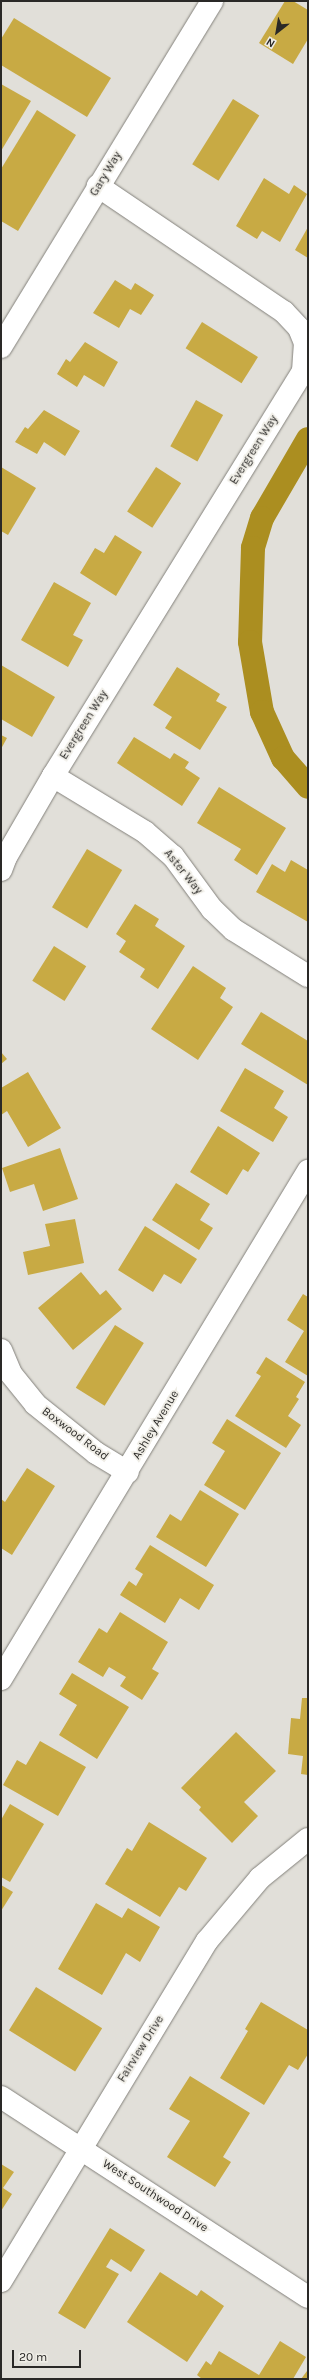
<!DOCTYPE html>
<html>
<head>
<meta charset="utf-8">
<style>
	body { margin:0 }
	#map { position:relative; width:309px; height:2380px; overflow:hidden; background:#e1dfd9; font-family:Karla,sans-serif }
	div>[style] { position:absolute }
	.canal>* { height:24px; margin:-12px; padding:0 12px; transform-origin:12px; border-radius:12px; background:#ab8e20 }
	.building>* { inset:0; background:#c8aa44; transform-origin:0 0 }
	.roads { filter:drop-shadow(0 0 1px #83817b) drop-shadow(0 0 1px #83817b) }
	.street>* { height:22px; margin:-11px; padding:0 11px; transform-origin:11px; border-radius:11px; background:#fff }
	span { translate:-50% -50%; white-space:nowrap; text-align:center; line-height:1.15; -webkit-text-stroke:3.5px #efede6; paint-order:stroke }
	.street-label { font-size:12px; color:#2a2927 }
	.frame { position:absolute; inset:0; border:2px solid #2a2927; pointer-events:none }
	.north { position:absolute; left:257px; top:12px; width:40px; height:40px; -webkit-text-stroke:3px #efede6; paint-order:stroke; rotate:211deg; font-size:11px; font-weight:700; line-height:16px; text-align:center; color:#2a2927 }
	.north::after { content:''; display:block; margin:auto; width:14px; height:18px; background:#2a2927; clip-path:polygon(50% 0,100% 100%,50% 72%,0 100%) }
	.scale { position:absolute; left:12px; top:2350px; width:69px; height:18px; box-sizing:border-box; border:2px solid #2a2927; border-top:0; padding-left:5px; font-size:12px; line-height:14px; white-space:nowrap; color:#2a2927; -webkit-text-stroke:3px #efede6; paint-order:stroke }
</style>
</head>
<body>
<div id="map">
	<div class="canal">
		<div style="left:308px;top:439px;width:91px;rotate:120.2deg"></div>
		<div style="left:262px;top:518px;width:31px;rotate:107deg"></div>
		<div style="left:253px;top:548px;width:94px;rotate:91.8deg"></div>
		<div style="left:250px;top:642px;width:71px;rotate:80.3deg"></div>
		<div style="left:262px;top:712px;width:51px;rotate:65.5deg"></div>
		<div style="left:283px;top:758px;width:38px;rotate:49deg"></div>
	</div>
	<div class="building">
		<div style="clip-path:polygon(285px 1px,293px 1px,308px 10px,308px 39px,293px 64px,259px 43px)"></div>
		<div style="clip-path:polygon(14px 18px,111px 78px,87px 117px,1px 65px,1px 39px)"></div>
		<div style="clip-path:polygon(1px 84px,31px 101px,1px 151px)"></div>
		<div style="left:233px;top:99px;width:31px;height:77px;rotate:32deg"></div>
		<div style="clip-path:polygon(37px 110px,76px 135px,18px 231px,1px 221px,1px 169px)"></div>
		<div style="clip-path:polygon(264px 178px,289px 194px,294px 185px,307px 194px,280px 242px,262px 231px,257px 239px,236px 226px)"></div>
		<div style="clip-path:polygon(308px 227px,308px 258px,295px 250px)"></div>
		<div style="clip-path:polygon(115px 280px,131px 290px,135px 283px,154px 295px,141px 315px,130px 309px,119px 328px,93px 313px)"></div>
		<div style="left:202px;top:322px;width:66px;height:31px;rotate:32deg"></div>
		<div style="clip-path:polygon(85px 342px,118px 362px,104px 387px,84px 375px,77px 387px,57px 374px,66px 359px,70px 362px)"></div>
		<div style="left:196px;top:400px;width:31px;height:53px;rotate:29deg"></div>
		<div style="clip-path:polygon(44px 410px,80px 431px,65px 456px,44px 442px,37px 454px,15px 442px,25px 427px,28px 429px)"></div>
		<div style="clip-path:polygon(1px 467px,36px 488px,8px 535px,1px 531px)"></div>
		<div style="left:156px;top:467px;width:30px;height:53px;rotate:33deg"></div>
		<div style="clip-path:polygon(115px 535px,142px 552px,116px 596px,80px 573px,95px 548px,104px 553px)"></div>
		<div style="clip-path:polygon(54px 582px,91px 603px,73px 635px,83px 640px,68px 667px,21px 640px)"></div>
		<div style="clip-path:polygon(1px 665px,55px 697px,32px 737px,1px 719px)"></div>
		<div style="clip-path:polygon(177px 667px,220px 694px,216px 701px,227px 707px,200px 750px,165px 728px,172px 717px,153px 705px)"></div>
		<div style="clip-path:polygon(1px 735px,7px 738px,1px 749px)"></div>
		<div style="clip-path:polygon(134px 737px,170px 759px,174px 753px,189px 762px,185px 768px,200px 778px,182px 806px,117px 763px)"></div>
		<div style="clip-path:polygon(219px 787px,286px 828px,257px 875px,234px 860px,241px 849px,197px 823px)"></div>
		<div style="left:87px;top:849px;width:41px;height:68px;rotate:31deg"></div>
		<div style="clip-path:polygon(291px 860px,308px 870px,308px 922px,256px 892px,272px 864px,285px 872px)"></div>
		<div style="clip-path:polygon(135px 904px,159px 919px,155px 926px,185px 946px,158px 989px,140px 977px,145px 969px,119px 952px,126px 941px,116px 934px)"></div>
		<div style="left:54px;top:946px;width:38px;height:41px;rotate:32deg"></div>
		<div style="clip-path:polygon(193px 966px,226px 988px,220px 998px,233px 1007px,198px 1060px,151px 1029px)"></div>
		<div style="clip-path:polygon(261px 1012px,308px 1041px,308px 1085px,241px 1044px)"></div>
		<div style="clip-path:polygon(1px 1052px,7px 1059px,1px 1064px)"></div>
		<div style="clip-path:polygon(245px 1068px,284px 1091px,274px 1108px,288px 1117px,273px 1142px,220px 1111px)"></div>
		<div style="clip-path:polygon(28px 1072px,61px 1128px,28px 1147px,7px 1111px,1px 1115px,1px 1088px)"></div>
		<div style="clip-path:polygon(218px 1126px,260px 1153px,248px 1172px,243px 1169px,227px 1195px,190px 1172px)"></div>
		<div style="clip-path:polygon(60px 1148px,78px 1199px,43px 1211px,34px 1184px,10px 1192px,2px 1168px)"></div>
		<div style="clip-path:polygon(176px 1183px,210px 1204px,200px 1220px,213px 1228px,199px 1250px,152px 1220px)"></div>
		<div style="clip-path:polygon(75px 1219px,84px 1263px,28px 1275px,23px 1252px,50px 1246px,45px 1224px)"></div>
		<div style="clip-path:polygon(145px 1226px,197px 1259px,181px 1284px,164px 1274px,153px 1292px,118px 1270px)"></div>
		<div style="clip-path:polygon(81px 1272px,100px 1295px,106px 1290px,122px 1309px,73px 1350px,38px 1308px)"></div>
		<div style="clip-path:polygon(303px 1294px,308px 1297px,308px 1376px,285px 1362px,304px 1331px,287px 1320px)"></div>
		<div style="left:115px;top:1325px;width:34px;height:74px;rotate:32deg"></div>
		<div style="clip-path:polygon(266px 1357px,305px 1382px,296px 1397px,299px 1399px,288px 1416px,301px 1425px,286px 1448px,235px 1416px,261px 1376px,256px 1373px)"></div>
		<div style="clip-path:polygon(227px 1419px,281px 1453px,245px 1510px,204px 1485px,225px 1451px,212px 1443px)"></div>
		<div style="clip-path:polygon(27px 1468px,55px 1486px,12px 1555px,1px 1548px,1px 1499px,5px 1502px)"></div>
		<div style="clip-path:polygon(200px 1490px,239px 1514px,206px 1567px,156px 1537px,170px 1514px,181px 1521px)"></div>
		<div style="clip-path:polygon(150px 1545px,214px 1585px,199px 1610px,180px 1598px,165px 1623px,120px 1595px,129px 1581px,136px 1586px,143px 1574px,135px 1569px)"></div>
		<div style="clip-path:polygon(120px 1612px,168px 1642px,152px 1669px,159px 1673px,142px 1700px,120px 1686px,126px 1677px,109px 1667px,103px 1677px,78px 1662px,99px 1628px,107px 1633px)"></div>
		<div style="clip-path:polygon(72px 1673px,129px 1707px,97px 1759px,59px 1735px,77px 1705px,59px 1694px)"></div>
		<div style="clip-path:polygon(302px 1698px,308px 1698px,308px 1775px,301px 1774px,303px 1756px,288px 1754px,291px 1718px,300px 1719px)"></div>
		<div style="clip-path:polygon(236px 1732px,276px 1771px,244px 1802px,258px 1816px,232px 1843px,199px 1810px,201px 1807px,181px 1788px)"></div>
		<div style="clip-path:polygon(40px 1741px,86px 1767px,58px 1816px,3px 1785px,17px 1760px,26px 1765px)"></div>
		<div style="clip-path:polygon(10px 1804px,44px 1824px,10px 1882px,1px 1877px,1px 1820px)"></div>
		<div style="clip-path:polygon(149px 1822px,207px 1858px,186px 1891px,179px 1887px,160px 1917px,105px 1884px,127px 1848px,132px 1851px)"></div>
		<div style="clip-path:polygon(1px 1885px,13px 1892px,1px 1911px)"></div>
		<div style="clip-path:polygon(96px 1903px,122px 1918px,128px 1908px,160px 1927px,140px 1962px,126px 1953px,102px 1995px,58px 1969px)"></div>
		<div style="left:36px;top:1987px;width:78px;height:51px;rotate:32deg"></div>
		<div style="clip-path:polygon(261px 2002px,308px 2030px,308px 2054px,298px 2070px,289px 2065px,264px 2105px,220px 2078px,248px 2031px,245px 2029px)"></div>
		<div style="clip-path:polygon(190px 2076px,250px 2113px,223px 2157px,231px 2162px,215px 2187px,167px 2157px,190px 2121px,169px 2109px)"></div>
		<div style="clip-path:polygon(1px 2164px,14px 2172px,3px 2188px,12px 2194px,1px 2211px)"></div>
		<div style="clip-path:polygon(110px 2228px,145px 2250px,131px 2272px,111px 2259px,106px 2267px,119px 2274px,85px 2329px,58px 2313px)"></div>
		<div style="clip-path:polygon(160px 2272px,197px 2296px,201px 2290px,224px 2306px,187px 2362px,127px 2322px)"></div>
		<div style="clip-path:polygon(280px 2341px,306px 2357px,293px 2379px,202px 2379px,197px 2375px,206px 2361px,211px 2365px,219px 2351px,259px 2375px)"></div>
		<div style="clip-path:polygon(307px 2371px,308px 2379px,301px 2379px)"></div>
	</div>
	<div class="roads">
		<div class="street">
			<div style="left:1px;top:347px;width:405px;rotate:-58.6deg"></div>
			<div style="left:53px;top:776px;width:108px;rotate:31.3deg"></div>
			<div style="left:145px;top:832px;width:37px;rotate:41deg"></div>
			<div style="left:173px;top:856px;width:66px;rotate:53.7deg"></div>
			<div style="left:212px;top:909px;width:30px;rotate:44deg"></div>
			<div style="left:234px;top:930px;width:87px;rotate:31.9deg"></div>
			<div style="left:1px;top:870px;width:14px;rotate:-69deg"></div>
			<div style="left:6px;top:857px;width:94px;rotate:-59.9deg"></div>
			<div style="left:53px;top:776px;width:476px;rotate:-58.3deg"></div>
			<div style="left:303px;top:371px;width:28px;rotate:-86deg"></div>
			<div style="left:305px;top:343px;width:16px;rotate:-112deg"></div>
			<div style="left:299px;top:328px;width:22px;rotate:-133deg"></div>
			<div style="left:284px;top:312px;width:225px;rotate:-145.9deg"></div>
			<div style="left:1px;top:1350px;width:26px;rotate:67deg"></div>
			<div style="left:11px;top:1374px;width:38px;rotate:51deg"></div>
			<div style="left:35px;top:1404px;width:78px;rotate:38.8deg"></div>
			<div style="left:96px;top:1453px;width:37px;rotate:31deg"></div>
			<div style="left:1px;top:1679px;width:594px;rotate:-58.85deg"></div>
			<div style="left:1px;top:2097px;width:366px;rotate:33.1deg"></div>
			<div style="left:1px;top:2281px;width:398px;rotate:-58.8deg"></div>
			<div style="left:207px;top:1941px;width:82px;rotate:-49.9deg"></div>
			<div style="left:260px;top:1878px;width:62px;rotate:-39.1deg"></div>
		</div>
	</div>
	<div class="street-label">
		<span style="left:106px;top:174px;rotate:-59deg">Gary Way</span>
		<span style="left:254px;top:450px;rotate:-58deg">Evergreen Way</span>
		<span style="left:84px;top:725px;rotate:-58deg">Evergreen Way</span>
		<span style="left:183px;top:872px;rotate:51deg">Aster Way</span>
		<span style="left:156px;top:1425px;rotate:-59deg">Ashley Avenue</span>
		<span style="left:75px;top:1434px;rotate:37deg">Boxwood Road</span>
		<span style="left:141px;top:2049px;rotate:-58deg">Fairview Drive</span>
		<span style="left:155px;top:2196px;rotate:33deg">West Southwood Drive</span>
	</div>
	<div class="frame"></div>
	<div class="north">N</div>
	<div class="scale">20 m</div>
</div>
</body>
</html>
